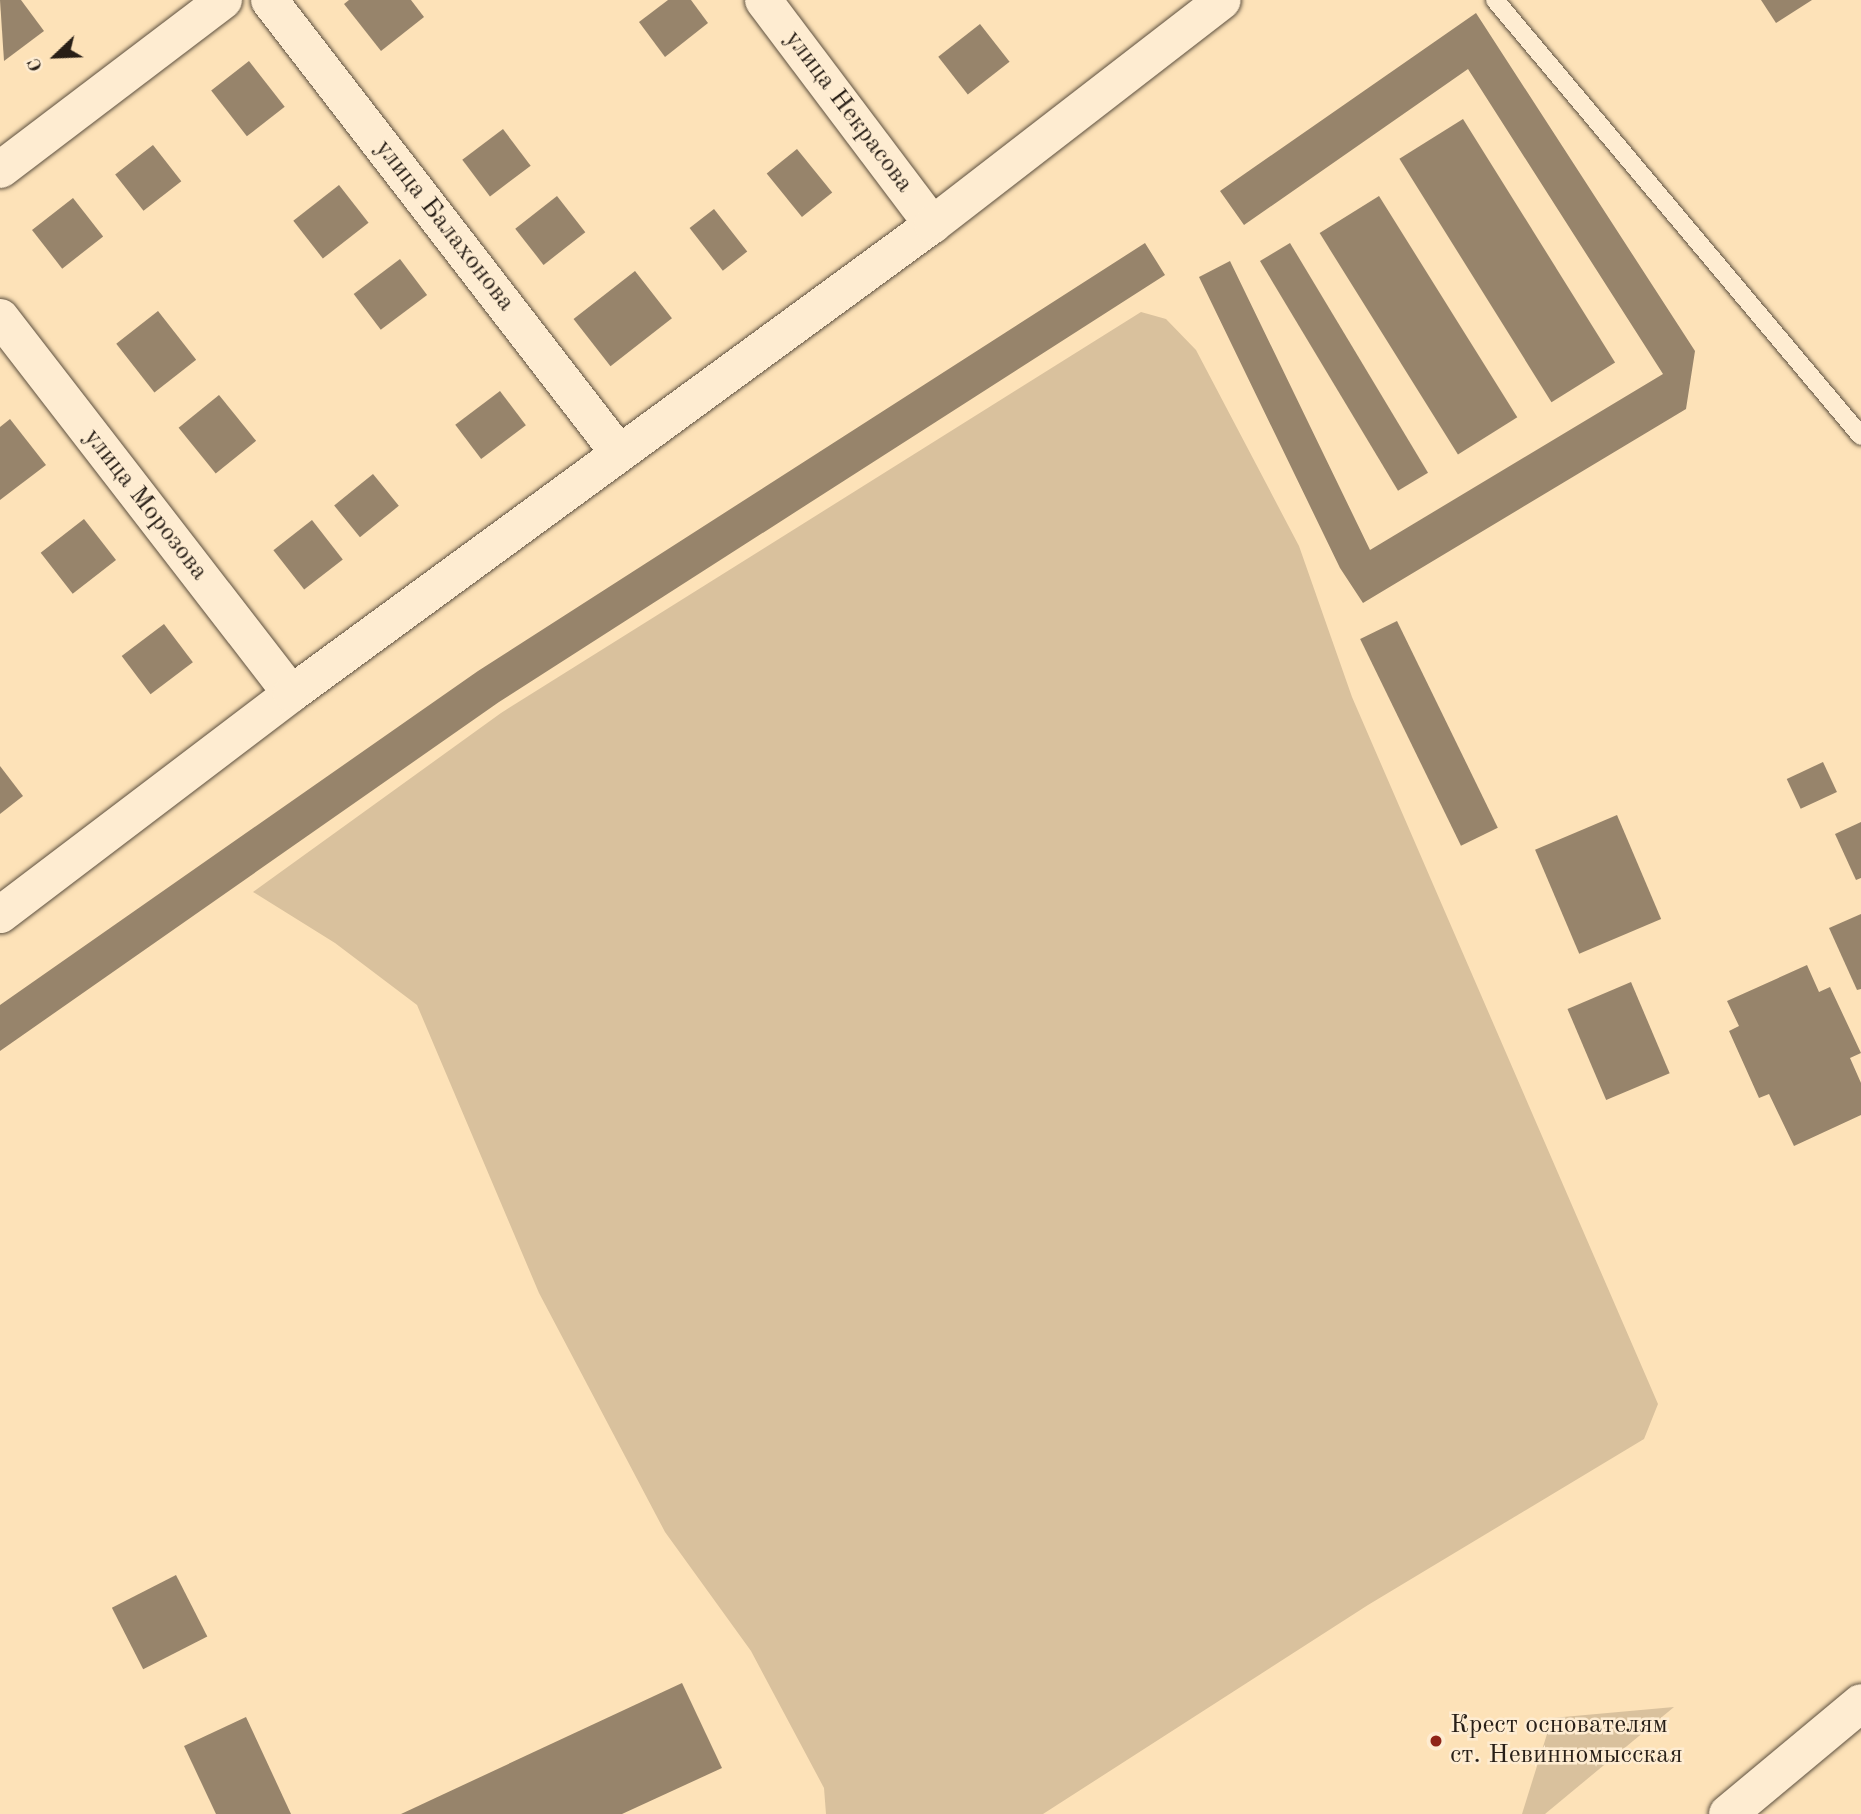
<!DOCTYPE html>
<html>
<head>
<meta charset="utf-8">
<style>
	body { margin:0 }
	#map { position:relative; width:1861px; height:1814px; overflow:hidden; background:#fde2b8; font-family:"Old Standard TT",serif }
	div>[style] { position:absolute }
	.green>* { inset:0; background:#d9c19d }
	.building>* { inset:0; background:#97846b; transform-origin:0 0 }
	.roads { filter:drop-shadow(0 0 2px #5d503f) drop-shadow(0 0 2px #5d503f) }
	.lane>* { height:18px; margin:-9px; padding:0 9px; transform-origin:9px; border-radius:9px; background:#feecd1 }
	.street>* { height:37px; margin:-18.5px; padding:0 18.5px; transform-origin:18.5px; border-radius:18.5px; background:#feecd1 }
	.secondary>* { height:38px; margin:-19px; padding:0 19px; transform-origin:19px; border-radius:19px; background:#feecd1 }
	.dots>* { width:19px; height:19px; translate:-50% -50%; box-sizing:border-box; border:4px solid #feecd1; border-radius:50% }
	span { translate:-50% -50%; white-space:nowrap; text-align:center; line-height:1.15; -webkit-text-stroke:5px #feecd1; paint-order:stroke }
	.street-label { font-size:26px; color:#281f17 }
	.poi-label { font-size:26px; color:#281f17 }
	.left { translate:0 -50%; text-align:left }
	.north { position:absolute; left:21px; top:21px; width:70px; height:70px; -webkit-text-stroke:5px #feecd1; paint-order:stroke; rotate:247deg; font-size:19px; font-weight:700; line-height:28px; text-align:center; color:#281f17 }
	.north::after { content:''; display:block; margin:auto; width:24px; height:32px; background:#281f17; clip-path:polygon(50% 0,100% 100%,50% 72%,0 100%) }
</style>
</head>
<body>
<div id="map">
	<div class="green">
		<div style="clip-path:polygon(1141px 312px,1166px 319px,1196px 350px,1299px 546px,1352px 697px,1658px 1404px,1644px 1439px,1368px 1605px,1043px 1814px,826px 1814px,824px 1788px,751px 1651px,665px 1532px,539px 1293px,417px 1005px,335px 943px,253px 892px,501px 713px)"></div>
		<div style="clip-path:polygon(1674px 1707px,1545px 1814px,1522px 1814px,1552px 1718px)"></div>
	</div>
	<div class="building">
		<div style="clip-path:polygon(0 0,21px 0,44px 31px,4px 61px)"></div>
		<div style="clip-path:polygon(349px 0,411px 0,424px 17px,381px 51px,344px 4px)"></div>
		<div style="clip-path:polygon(668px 0,691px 0,708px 23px,665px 57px,639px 22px)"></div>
		<div style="clip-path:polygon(1761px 0,1812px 0,1776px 23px)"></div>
		<div style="clip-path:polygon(1476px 13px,1695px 351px,1686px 409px,1363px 603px,1340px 568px,1199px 277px,1230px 261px,1370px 550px,1663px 374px,1468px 69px,1244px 225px,1220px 191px)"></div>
		<div style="left:980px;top:24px;width:48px;height:53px;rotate:52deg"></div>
		<div style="left:249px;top:61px;width:58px;height:48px;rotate:52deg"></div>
		<div style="left:1463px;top:119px;width:287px;height:75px;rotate:58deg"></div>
		<div style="left:503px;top:129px;width:46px;height:51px;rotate:53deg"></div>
		<div style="left:153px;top:145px;width:46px;height:48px;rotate:52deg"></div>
		<div style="left:797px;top:149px;width:56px;height:39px;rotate:51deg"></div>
		<div style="left:339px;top:185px;width:48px;height:58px;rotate:52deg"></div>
		<div style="left:557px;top:196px;width:46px;height:53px;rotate:52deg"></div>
		<div style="left:1379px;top:196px;width:261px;height:70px;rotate:58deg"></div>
		<div style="left:73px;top:198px;width:49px;height:52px;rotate:52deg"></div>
		<div style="left:714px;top:209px;width:54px;height:31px;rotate:52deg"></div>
		<div style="clip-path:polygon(1145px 243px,1165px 275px,499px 702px,0 1051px,0 1005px,478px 671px)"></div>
		<div style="left:1290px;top:243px;width:268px;height:35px;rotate:59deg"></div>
		<div style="left:400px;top:259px;width:45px;height:58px;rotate:53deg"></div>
		<div style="left:635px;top:271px;width:60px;height:78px;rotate:52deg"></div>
		<div style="left:158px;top:311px;width:62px;height:53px;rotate:52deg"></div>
		<div style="left:500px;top:391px;width:43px;height:56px;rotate:53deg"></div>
		<div style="left:219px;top:395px;width:59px;height:52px;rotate:51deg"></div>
		<div style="clip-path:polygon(10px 419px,46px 465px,0 500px,0 427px)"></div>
		<div style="left:373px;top:474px;width:41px;height:50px;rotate:51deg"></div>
		<div style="left:84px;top:519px;width:52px;height:55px;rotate:52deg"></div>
		<div style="left:312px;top:520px;width:50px;height:49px;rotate:52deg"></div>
		<div style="left:1397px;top:621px;width:230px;height:41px;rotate:64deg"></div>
		<div style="left:164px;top:624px;width:48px;height:53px;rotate:53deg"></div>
		<div style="left:1823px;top:762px;width:33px;height:40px;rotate:65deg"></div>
		<div style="clip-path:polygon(0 766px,23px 796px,0 814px)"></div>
		<div style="left:1617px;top:815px;width:113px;height:89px;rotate:67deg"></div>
		<div style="clip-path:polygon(1861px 822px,1861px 878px,1856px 880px,1835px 834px)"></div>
		<div style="clip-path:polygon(1861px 914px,1861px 989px,1857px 990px,1829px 928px)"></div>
		<div style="clip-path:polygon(1807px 965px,1819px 992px,1830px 987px,1861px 1053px,1850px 1058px,1861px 1083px,1861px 1115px,1794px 1146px,1769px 1094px,1759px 1098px,1729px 1031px,1739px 1026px,1727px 1001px)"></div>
		<div style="left:1631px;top:982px;width:99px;height:69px;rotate:67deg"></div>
		<div style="left:176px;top:1575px;width:69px;height:72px;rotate:63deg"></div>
		<div style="clip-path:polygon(682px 1683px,722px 1768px,622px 1814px,401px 1814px)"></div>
		<div style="clip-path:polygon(246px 1717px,291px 1814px,216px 1814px,184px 1746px)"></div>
	</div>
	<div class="roads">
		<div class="lane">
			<div style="left:1495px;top:0;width:569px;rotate:49.99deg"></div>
		</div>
		<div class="street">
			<div style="left:269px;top:0;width:571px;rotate:52.33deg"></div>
			<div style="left:763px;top:0;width:281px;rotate:53deg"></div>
			<div style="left:0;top:169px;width:280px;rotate:-37.2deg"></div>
			<div style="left:0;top:317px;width:475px;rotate:52.3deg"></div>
			<div style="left:0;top:914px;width:365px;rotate:-37.2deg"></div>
			<div style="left:291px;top:693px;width:794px;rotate:-36.19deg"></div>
			<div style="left:932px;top:224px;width:366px;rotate:-37.7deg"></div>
		</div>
		<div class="secondary">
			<div style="left:1728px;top:1814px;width:173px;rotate:-39.8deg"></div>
		</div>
	</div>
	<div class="dots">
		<div style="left:1436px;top:1741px;background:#8f2418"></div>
	</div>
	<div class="street-label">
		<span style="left:848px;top:112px;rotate:53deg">улица Некрасова</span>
		<span style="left:444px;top:226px;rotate:52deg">улица Балахонова</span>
		<span style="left:145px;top:505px;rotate:52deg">улица Морозова</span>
	</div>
	<div class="poi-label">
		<span class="left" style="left:1450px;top:1741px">Крест основателям<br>ст. Невинномысская</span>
	</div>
	<div class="north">С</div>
</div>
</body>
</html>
